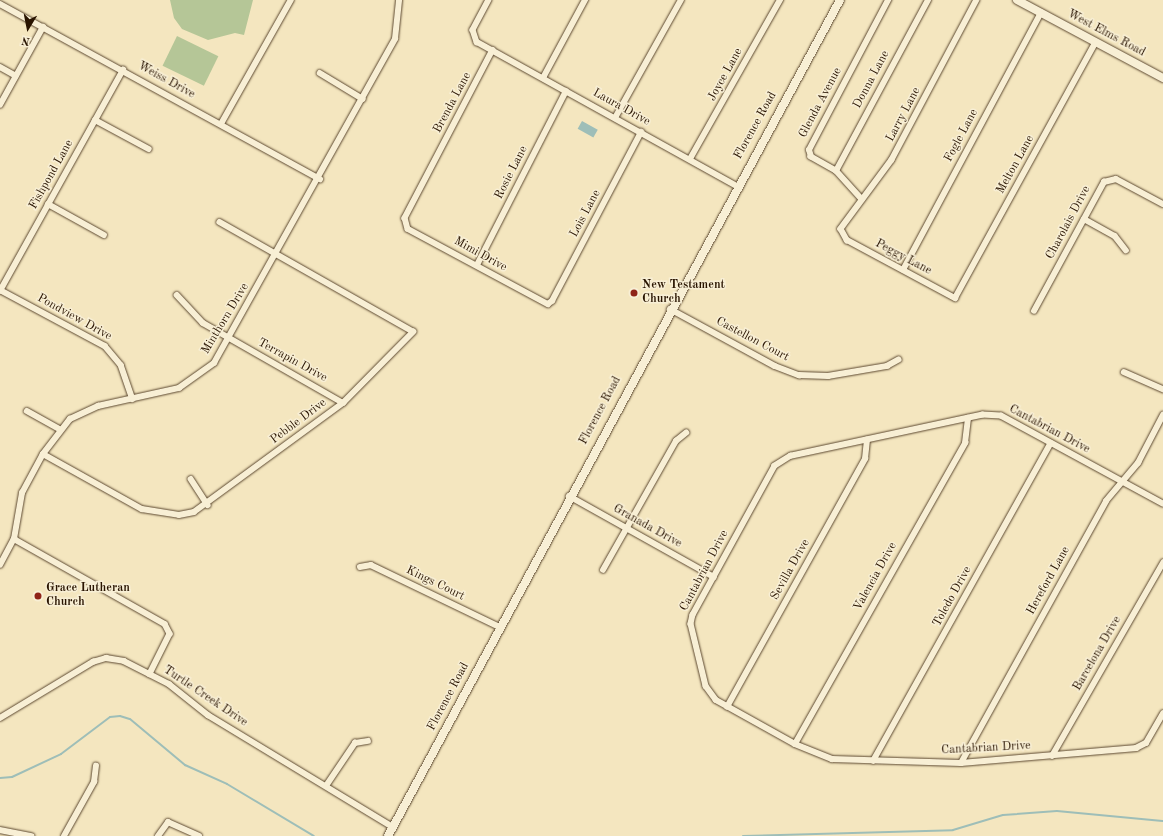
<!DOCTYPE html>
<html>
<head>
<meta charset="utf-8">
<style>
	body { margin:0 }
	#map { position:relative; width:1163px; height:836px; overflow:hidden; background:#f4e6bf; font-family:"Old Standard TT",serif }
	div>[style] { position:absolute }
	.green>* { inset:0; background:#b5c697; transform-origin:0 0 }
	.water>* { inset:0; background:#9ebeb8; transform-origin:0 0 }
	.stream>* { height:2px; margin:-1px; padding:0 1px; transform-origin:1px; border-radius:1px; background:#9ebeb8 }
	.roads { filter:drop-shadow(0 0 1px #5c4830) drop-shadow(0 0 1px #5c4830) }
	.street>* { height:5.5px; margin:-2.75px; padding:0 2.75px; transform-origin:2.75px; border-radius:2.75px; background:#f8efd5 }
	.secondary>* { height:8px; margin:-4px; padding:0 4px; transform-origin:4px; border-radius:4px; background:#f8efd5 }
	.dots>* { width:11px; height:11px; translate:-50% -50%; box-sizing:border-box; border:2px solid #f8efd5; border-radius:50% }
	span { translate:-50% -50%; white-space:nowrap; text-align:center; line-height:1.15; -webkit-text-stroke:3px #f8efd5; paint-order:stroke }
	.street-label { font-size:12px; color:#291400 }
	.poi-label { font-size:12px; color:#291400; font-weight:700 }
	.left { translate:0 -50%; text-align:left }
	.north { position:absolute; left:8px; top:8px; width:40px; height:40px; -webkit-text-stroke:3px #f8efd5; paint-order:stroke; rotate:190deg; font-size:11px; font-weight:700; line-height:16px; text-align:center; color:#291400 }
	.north::after { content:''; display:block; margin:auto; width:14px; height:18px; background:#291400; clip-path:polygon(50% 0,100% 100%,50% 72%,0 100%) }
</style>
</head>
<body>
<div id="map">
	<div class="green">
		<div style="clip-path:polygon(170px 0,253px 0,244px 35px,235px 33px,208px 40px,182px 29px,174px 18px)"></div>
		<div style="left:177px;top:36px;width:46px;height:33px;rotate:26deg"></div>
	</div>
	<div class="water">
		<div style="left:582px;top:121px;width:18px;height:9px;rotate:29deg"></div>
	</div>
	<div class="stream">
		<div style="left:0;top:778px;width:12px;rotate:-5deg"></div>
		<div style="left:12px;top:777px;width:54px;rotate:-25.1deg"></div>
		<div style="left:61px;top:754px;width:61px;rotate:-37.1deg"></div>
		<div style="left:110px;top:717px;width:10px;rotate:-6deg"></div>
		<div style="left:120px;top:716px;width:10px;rotate:17deg"></div>
		<div style="left:130px;top:719px;width:72px;rotate:39.9deg"></div>
		<div style="left:185px;top:765px;width:46px;rotate:24.3deg"></div>
		<div style="left:227px;top:784px;width:101px;rotate:30.9deg"></div>
		<div style="left:743px;top:836px;width:210px;rotate:-1.6deg"></div>
		<div style="left:953px;top:830px;width:52px;rotate:-16.7deg"></div>
		<div style="left:1003px;top:815px;width:54px;rotate:-4.2deg"></div>
		<div style="left:1057px;top:811px;width:106px;rotate:5.4deg"></div>
	</div>
	<div class="roads">
		<div class="street">
			<div style="left:489px;top:0;width:34px;rotate:118deg"></div>
			<div style="left:473px;top:30px;width:13px;rotate:72deg"></div>
			<div style="left:477px;top:42px;width:297px;rotate:29deg"></div>
			<div style="left:977px;top:0;width:181px;rotate:118deg"></div>
			<div style="left:892px;top:160px;width:86px;rotate:126.5deg"></div>
			<div style="left:841px;top:229px;width:13px;rotate:61deg"></div>
			<div style="left:847px;top:240px;width:123px;rotate:28.2deg"></div>
			<div style="left:955px;top:298px;width:292px;rotate:-61.2deg"></div>
			<div style="left:0;top:4px;width:365px;rotate:28.7deg"></div>
			<div style="left:493px;top:50px;width:190px;rotate:117.6deg"></div>
			<div style="left:405px;top:218px;width:11px;rotate:75deg"></div>
			<div style="left:408px;top:229px;width:159px;rotate:28.2deg"></div>
			<div style="left:548px;top:304px;width:5px;rotate:-37deg"></div>
			<div style="left:552px;top:301px;width:191px;rotate:-62.2deg"></div>
			<div style="left:0;top:67px;width:18px;rotate:29deg"></div>
			<div style="left:320px;top:73px;width:50px;rotate:31.2deg"></div>
			<div style="left:543px;top:78px;width:89px;rotate:-61.7deg"></div>
			<div style="left:0;top:105px;width:89px;rotate:-61.1deg"></div>
			<div style="left:615px;top:118px;width:135px;rotate:-60.8deg"></div>
			<div style="left:95px;top:120px;width:61px;rotate:28.2deg"></div>
			<div style="left:221px;top:124px;width:142px;rotate:-60.6deg"></div>
			<div style="left:690px;top:159px;width:183px;rotate:-60.5deg"></div>
			<div style="left:836px;top:171px;width:194px;rotate:-61.7deg"></div>
			<div style="left:862px;top:200px;width:39px;rotate:-132deg"></div>
			<div style="left:836px;top:171px;width:29px;rotate:-151deg"></div>
			<div style="left:811px;top:157px;width:7px;rotate:-106deg"></div>
			<div style="left:809px;top:150px;width:170px;rotate:-62.2deg"></div>
			<div style="left:48px;top:204px;width:64px;rotate:29deg"></div>
			<div style="left:1084px;top:219px;width:35px;rotate:29deg"></div>
			<div style="left:1115px;top:236px;width:18px;rotate:52deg"></div>
			<div style="left:477px;top:265px;width:195px;rotate:-62.9deg"></div>
			<div style="left:903px;top:270px;width:292px;rotate:-61.8deg"></div>
			<div style="left:0;top:290px;width:119px;rotate:28.1deg"></div>
			<div style="left:105px;top:346px;width:25px;rotate:50deg"></div>
			<div style="left:121px;top:365px;width:36px;rotate:71deg"></div>
			<div style="left:0;top:291px;width:253px;rotate:-60.9deg"></div>
			<div style="left:177px;top:295px;width:38px;rotate:47deg"></div>
			<div style="left:203px;top:323px;width:161px;rotate:29.7deg"></div>
			<div style="left:670px;top:309px;width:119px;rotate:28.5deg"></div>
			<div style="left:775px;top:366px;width:26px;rotate:21deg"></div>
			<div style="left:799px;top:375px;width:29px;rotate:2deg"></div>
			<div style="left:828px;top:376px;width:60px;rotate:-9.6deg"></div>
			<div style="left:887px;top:366px;width:13px;rotate:-29deg"></div>
			<div style="left:1034px;top:311px;width:147px;rotate:-61.5deg"></div>
			<div style="left:1104px;top:182px;width:12px;rotate:-14deg"></div>
			<div style="left:1116px;top:179px;width:53px;rotate:28deg"></div>
			<div style="left:1124px;top:372px;width:43px;rotate:23.6deg"></div>
			<div style="left:27px;top:411px;width:38px;rotate:29deg"></div>
			<div style="left:43px;top:454px;width:113px;rotate:29.1deg"></div>
			<div style="left:142px;top:509px;width:37px;rotate:9deg"></div>
			<div style="left:179px;top:515px;width:15px;rotate:-11deg"></div>
			<div style="left:194px;top:512px;width:185px;rotate:-36.2deg"></div>
			<div style="left:343px;top:403px;width:100px;rotate:-45.4deg"></div>
			<div style="left:413px;top:332px;width:222px;rotate:-150.5deg"></div>
			<div style="left:191px;top:479px;width:31px;rotate:57deg"></div>
			<div style="left:569px;top:496px;width:166px;rotate:29.2deg"></div>
			<div style="left:1163px;top:504px;width:184px;rotate:-151.5deg"></div>
			<div style="left:1001px;top:416px;width:18px;rotate:-177deg"></div>
			<div style="left:983px;top:415px;width:196px;rotate:167.9deg"></div>
			<div style="left:791px;top:456px;width:19px;rotate:148deg"></div>
			<div style="left:775px;top:466px;width:170px;rotate:118.8deg"></div>
			<div style="left:693px;top:615px;width:9px;rotate:103deg"></div>
			<div style="left:691px;top:624px;width:64px;rotate:76.4deg"></div>
			<div style="left:706px;top:686px;width:17px;rotate:54deg"></div>
			<div style="left:716px;top:700px;width:90px;rotate:29.1deg"></div>
			<div style="left:795px;top:744px;width:40px;rotate:22deg"></div>
			<div style="left:832px;top:759px;width:129px;rotate:1.8deg"></div>
			<div style="left:961px;top:763px;width:176px;rotate:-4.9deg"></div>
			<div style="left:1136px;top:748px;width:11px;rotate:-27deg"></div>
			<div style="left:1146px;top:743px;width:34px;rotate:-60deg"></div>
			<div style="left:14px;top:539px;width:173px;rotate:29.4deg"></div>
			<div style="left:165px;top:624px;width:11px;rotate:63deg"></div>
			<div style="left:170px;top:634px;width:45px;rotate:116.6deg"></div>
			<div style="left:0;top:565px;width:30px;rotate:-62deg"></div>
			<div style="left:14px;top:539px;width:47px;rotate:-80.1deg"></div>
			<div style="left:22px;top:493px;width:44px;rotate:-61.7deg"></div>
			<div style="left:43px;top:454px;width:44px;rotate:-52.4deg"></div>
			<div style="left:70px;top:419px;width:31px;rotate:-25deg"></div>
			<div style="left:98px;top:406px;width:83px;rotate:-12.5deg"></div>
			<div style="left:179px;top:388px;width:43px;rotate:-35.5deg"></div>
			<div style="left:214px;top:363px;width:371px;rotate:-60.8deg"></div>
			<div style="left:395px;top:39px;width:39px;rotate:-84deg"></div>
			<div style="left:360px;top:567px;width:11px;rotate:-10deg"></div>
			<div style="left:371px;top:565px;width:143px;rotate:25.7deg"></div>
			<div style="left:603px;top:570px;width:148px;rotate:-60.5deg"></div>
			<div style="left:676px;top:441px;width:13px;rotate:-39deg"></div>
			<div style="left:727px;top:707px;width:284px;rotate:-60.9deg"></div>
			<div style="left:865px;top:459px;width:19px;rotate:-84deg"></div>
			<div style="left:0;top:718px;width:109px;rotate:-31.1deg"></div>
			<div style="left:93px;top:662px;width:14px;rotate:-17deg"></div>
			<div style="left:106px;top:658px;width:18px;rotate:9deg"></div>
			<div style="left:124px;top:661px;width:51px;rotate:27.1deg"></div>
			<div style="left:169px;top:684px;width:50px;rotate:38.5deg"></div>
			<div style="left:208px;top:715px;width:216px;rotate:31.2deg"></div>
			<div style="left:795px;top:744px;width:346px;rotate:-60.5deg"></div>
			<div style="left:965px;top:443px;width:25px;rotate:-83deg"></div>
			<div style="left:1052px;top:756px;width:223px;rotate:-60.1deg"></div>
			<div style="left:873px;top:761px;width:364px;rotate:-60.8deg"></div>
			<div style="left:961px;top:763px;width:299px;rotate:-61deg"></div>
			<div style="left:1106px;top:501px;width:50px;rotate:-49.9deg"></div>
			<div style="left:1138px;top:463px;width:54px;rotate:-62.5deg"></div>
			<div style="left:326px;top:786px;width:52px;rotate:-56deg"></div>
			<div style="left:355px;top:743px;width:13px;rotate:-9deg"></div>
			<div style="left:0;top:830px;width:32px;rotate:11deg"></div>
			<div style="left:64px;top:836px;width:62px;rotate:-60.9deg"></div>
			<div style="left:94px;top:782px;width:16px;rotate:-83deg"></div>
			<div style="left:158px;top:836px;width:17px;rotate:-54deg"></div>
			<div style="left:168px;top:822px;width:34px;rotate:24deg"></div>
		</div>
		<div class="secondary">
			<div style="left:1017px;top:0;width:166px;rotate:28.1deg"></div>
			<div style="left:388px;top:836px;width:950px;rotate:-61.6deg"></div>
		</div>
	</div>
	<div class="dots">
		<div style="left:634px;top:293px;background:#8f2418"></div>
		<div style="left:38px;top:596px;background:#8f2418"></div>
	</div>
	<div class="street-label">
		<span style="left:1106px;top:34px;rotate:28deg">West Elms Road</span>
		<span style="left:726px;top:75px;rotate:-61deg">Joyce Lane</span>
		<span style="left:872px;top:80px;rotate:-62deg">Donna Lane</span>
		<span style="left:166px;top:81px;rotate:29deg">Weiss Drive</span>
		<span style="left:453px;top:103px;rotate:-62deg">Brenda Lane</span>
		<span style="left:821px;top:103px;rotate:-62deg">Glenda Avenue</span>
		<span style="left:621px;top:108px;rotate:29deg">Laura Drive</span>
		<span style="left:904px;top:115px;rotate:-62deg">Larry Lane</span>
		<span style="left:756px;top:126px;rotate:-61deg">Florence Road</span>
		<span style="left:962px;top:136px;rotate:-62deg">Fogle Lane</span>
		<span style="left:1016px;top:165px;rotate:-61deg">Melton Lane</span>
		<span style="left:512px;top:173px;rotate:-63deg">Rosie Lane</span>
		<span style="left:52px;top:175px;rotate:-61deg">Fishpond Lane</span>
		<span style="left:586px;top:214px;rotate:-62deg">Lois Lane</span>
		<span style="left:1069px;top:223px;rotate:-62deg">Charolais Drive</span>
		<span style="left:480px;top:255px;rotate:29deg">Mimi Drive</span>
		<span style="left:903px;top:258px;rotate:28deg">Peggy Lane</span>
		<span style="left:74px;top:318px;rotate:29deg">Pondview Drive</span>
		<span style="left:226px;top:319px;rotate:-59deg">Minthorn Drive</span>
		<span style="left:752px;top:340px;rotate:28deg">Castellon Court</span>
		<span style="left:292px;top:361px;rotate:29deg">Terrapin Drive</span>
		<span style="left:601px;top:411px;rotate:-62deg">Florence Road</span>
		<span style="left:299px;top:422px;rotate:-37deg">Pebble Drive</span>
		<span style="left:1049px;top:430px;rotate:28deg">Cantabrian Drive</span>
		<span style="left:647px;top:527px;rotate:29deg">Granada Drive</span>
		<span style="left:791px;top:570px;rotate:-61deg">Sevilla Drive</span>
		<span style="left:705px;top:571px;rotate:-62deg">Cantabrian Drive</span>
		<span style="left:876px;top:577px;rotate:-61deg">Valencia Drive</span>
		<span style="left:1049px;top:581px;rotate:-61deg">Hereford Lane</span>
		<span style="left:435px;top:584px;rotate:26deg">Kings Court</span>
		<span style="left:953px;top:597px;rotate:-61deg">Toledo Drive</span>
		<span style="left:1098px;top:654px;rotate:-60deg">Barcelona Drive</span>
		<span style="left:205px;top:697px;rotate:34deg">Turtle Creek Drive</span>
		<span style="left:449px;top:697px;rotate:-62deg">Florence Road</span>
		<span style="left:986px;top:749px;rotate:-3deg">Cantabrian Drive</span>
	</div>
	<div class="poi-label">
		<span class="left" style="left:642px;top:293px">New Testament<br>Church</span>
		<span class="left" style="left:46px;top:596px">Grace Lutheran<br>Church</span>
	</div>
	<div class="north">N</div>
</div>
</body>
</html>
